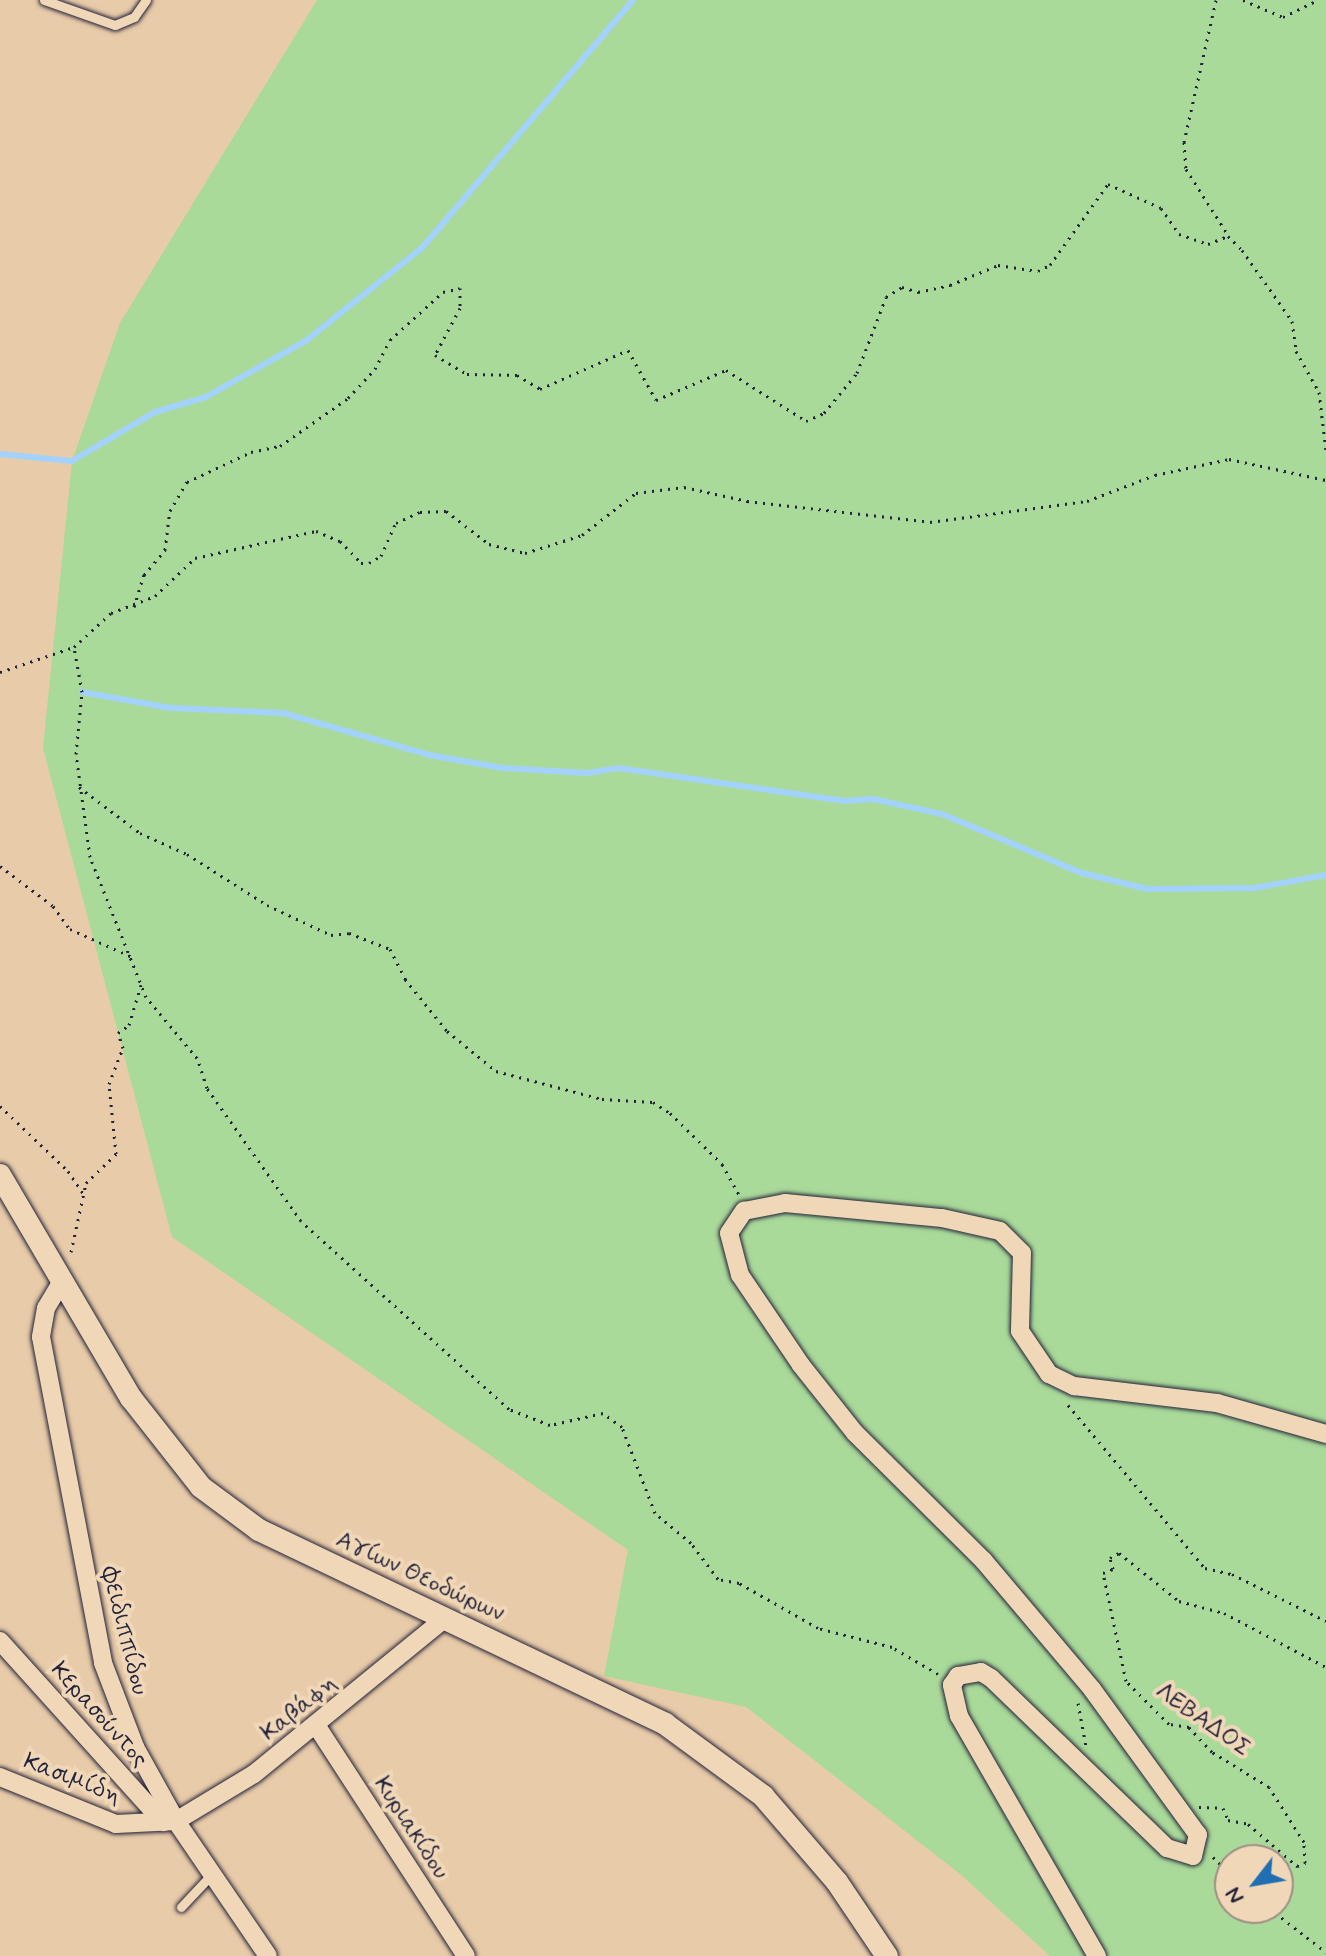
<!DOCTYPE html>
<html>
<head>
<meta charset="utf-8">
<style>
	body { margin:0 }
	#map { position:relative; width:1326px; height:1956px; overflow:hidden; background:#e8cba8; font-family:Mynerve,sans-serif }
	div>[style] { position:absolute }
	.green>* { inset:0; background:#aada9a }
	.stream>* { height:6px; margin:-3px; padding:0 3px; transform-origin:3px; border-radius:3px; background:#a3d2ff }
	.path>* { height:3px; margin-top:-1.5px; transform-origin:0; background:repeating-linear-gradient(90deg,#22223b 0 2px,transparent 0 8px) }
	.roads { filter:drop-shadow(0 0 2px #22223b) drop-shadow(0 0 2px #22223b) }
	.service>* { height:9px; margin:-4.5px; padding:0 4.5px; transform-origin:4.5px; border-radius:4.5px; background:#f0d7b7 }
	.minor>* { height:18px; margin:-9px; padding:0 9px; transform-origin:9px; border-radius:9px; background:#f0d7b7 }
	.tertiary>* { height:22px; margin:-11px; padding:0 11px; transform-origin:11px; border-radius:11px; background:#f0d7b7 }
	span { translate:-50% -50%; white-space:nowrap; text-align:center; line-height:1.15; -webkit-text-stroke:8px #f0d7b7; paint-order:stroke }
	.street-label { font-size:24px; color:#22223b }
	.north { position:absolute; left:1214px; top:1844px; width:80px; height:80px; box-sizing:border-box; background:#f0d7b7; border:2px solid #9e8f85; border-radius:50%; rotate:239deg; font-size:22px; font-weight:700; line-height:32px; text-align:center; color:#22223b }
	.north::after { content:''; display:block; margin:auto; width:28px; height:36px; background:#1f6fb2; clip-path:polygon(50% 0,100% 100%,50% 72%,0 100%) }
</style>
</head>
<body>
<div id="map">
	<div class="green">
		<div style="clip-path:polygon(evenodd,317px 0,1326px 0,1326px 1956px,1050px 1956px,960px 1874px,746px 1707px,604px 1676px,628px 1550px,172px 1237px,43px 748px,72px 461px,120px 323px,317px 0,1230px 1860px,1278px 1860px,1278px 1908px,1230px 1908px,1230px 1860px)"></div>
	</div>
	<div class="stream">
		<div style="left:0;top:454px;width:72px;rotate:5.6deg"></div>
		<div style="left:72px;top:461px;width:96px;rotate:-30.6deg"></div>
		<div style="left:155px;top:412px;width:53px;rotate:-16.4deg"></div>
		<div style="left:206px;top:397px;width:116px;rotate:-29.4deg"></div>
		<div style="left:307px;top:340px;width:147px;rotate:-38.7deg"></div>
		<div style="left:422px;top:248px;width:326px;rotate:-49.6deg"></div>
		<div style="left:82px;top:692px;width:90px;rotate:10.2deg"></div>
		<div style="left:171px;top:708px;width:112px;rotate:2.6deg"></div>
		<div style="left:283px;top:713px;width:152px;rotate:16deg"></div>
		<div style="left:429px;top:755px;width:75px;rotate:10deg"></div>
		<div style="left:503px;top:768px;width:84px;rotate:3.4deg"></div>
		<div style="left:587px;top:773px;width:31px;rotate:-9deg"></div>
		<div style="left:618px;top:768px;width:229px;rotate:8.3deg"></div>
		<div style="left:845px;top:801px;width:28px;rotate:-4deg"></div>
		<div style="left:873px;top:799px;width:71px;rotate:12.3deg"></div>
		<div style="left:942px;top:814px;width:152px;rotate:22.9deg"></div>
		<div style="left:1082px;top:873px;width:67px;rotate:13.8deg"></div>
		<div style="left:1147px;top:889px;width:108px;rotate:-0.5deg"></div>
		<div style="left:1255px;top:888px;width:72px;rotate:-10.4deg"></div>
	</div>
	<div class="path">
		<div style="left:1216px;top:0;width:146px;rotate:102.7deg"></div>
		<div style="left:1184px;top:142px;width:27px;rotate:86deg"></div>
		<div style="left:1186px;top:169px;width:78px;rotate:57.5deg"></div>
		<div style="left:1243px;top:0;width:43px;rotate:23deg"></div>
		<div style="left:1283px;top:17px;width:39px;rotate:-26deg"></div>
		<div style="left:134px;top:607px;width:34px;rotate:-73deg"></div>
		<div style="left:144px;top:575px;width:33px;rotate:-50deg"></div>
		<div style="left:165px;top:550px;width:39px;rotate:-83deg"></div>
		<div style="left:170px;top:511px;width:34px;rotate:-60deg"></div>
		<div style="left:187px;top:482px;width:71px;rotate:-25.1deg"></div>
		<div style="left:251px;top:452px;width:30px;rotate:-12deg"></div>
		<div style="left:280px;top:446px;width:83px;rotate:-35.2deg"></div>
		<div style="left:348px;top:398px;width:40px;rotate:-47deg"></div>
		<div style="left:375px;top:369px;width:33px;rotate:-63deg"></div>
		<div style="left:390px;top:340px;width:72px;rotate:-42.2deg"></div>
		<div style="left:443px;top:292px;width:17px;rotate:-13deg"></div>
		<div style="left:460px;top:288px;width:20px;rotate:90deg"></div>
		<div style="left:460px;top:308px;width:53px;rotate:118deg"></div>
		<div style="left:435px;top:355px;width:37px;rotate:31deg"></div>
		<div style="left:467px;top:374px;width:50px;rotate:1.1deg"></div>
		<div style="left:517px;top:375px;width:27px;rotate:31deg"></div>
		<div style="left:540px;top:389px;width:96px;rotate:-23.9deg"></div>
		<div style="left:628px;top:350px;width:57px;rotate:60.8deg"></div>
		<div style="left:656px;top:400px;width:76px;rotate:-23.2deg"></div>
		<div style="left:726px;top:370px;width:95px;rotate:32.5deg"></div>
		<div style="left:806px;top:421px;width:20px;rotate:-24deg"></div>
		<div style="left:824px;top:413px;width:52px;rotate:-50.5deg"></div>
		<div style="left:857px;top:373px;width:81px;rotate:-69.1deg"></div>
		<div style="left:886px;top:297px;width:19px;rotate:-32deg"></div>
		<div style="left:902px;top:287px;width:17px;rotate:17deg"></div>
		<div style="left:918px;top:292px;width:33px;rotate:-12deg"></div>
		<div style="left:950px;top:285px;width:52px;rotate:-22.6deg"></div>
		<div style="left:998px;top:265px;width:40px;rotate:8.5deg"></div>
		<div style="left:1038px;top:271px;width:13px;rotate:-27deg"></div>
		<div style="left:1050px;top:265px;width:100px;rotate:-54.4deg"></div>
		<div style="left:1108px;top:184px;width:58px;rotate:24.4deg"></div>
		<div style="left:1161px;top:208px;width:32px;rotate:55deg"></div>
		<div style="left:1179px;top:234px;width:31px;rotate:19deg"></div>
		<div style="left:1208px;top:244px;width:22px;rotate:-22deg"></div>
		<div style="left:1228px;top:236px;width:20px;rotate:45deg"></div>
		<div style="left:1242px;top:250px;width:87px;rotate:54.8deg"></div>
		<div style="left:1292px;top:321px;width:30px;rotate:82deg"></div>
		<div style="left:1296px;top:351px;width:47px;rotate:60.7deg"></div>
		<div style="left:1319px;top:392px;width:59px;rotate:83.2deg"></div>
		<div style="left:0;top:672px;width:78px;rotate:-18.7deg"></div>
		<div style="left:79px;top:787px;width:76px;rotate:37deg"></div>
		<div style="left:140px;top:833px;width:51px;rotate:24.1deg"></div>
		<div style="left:187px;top:854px;width:95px;rotate:32.5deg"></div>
		<div style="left:267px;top:905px;width:71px;rotate:25.1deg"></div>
		<div style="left:331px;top:935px;width:18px;rotate:-6deg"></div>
		<div style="left:349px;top:933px;width:44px;rotate:21.3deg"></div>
		<div style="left:390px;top:949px;width:34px;rotate:63deg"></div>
		<div style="left:405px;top:979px;width:67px;rotate:51.1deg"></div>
		<div style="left:447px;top:1031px;width:63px;rotate:39.2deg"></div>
		<div style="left:496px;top:1071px;width:110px;rotate:14.8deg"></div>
		<div style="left:602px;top:1099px;width:51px;rotate:3.4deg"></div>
		<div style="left:653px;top:1102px;width:20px;rotate:33deg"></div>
		<div style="left:670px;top:1113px;width:73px;rotate:44.4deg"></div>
		<div style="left:722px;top:1164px;width:37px;rotate:61deg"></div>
		<div style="left:0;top:866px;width:66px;rotate:37deg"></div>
		<div style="left:53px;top:906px;width:29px;rotate:54deg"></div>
		<div style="left:70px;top:929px;width:68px;rotate:24.3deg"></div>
		<div style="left:0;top:1106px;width:94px;rotate:43.7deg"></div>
		<div style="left:68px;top:1171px;width:32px;rotate:56deg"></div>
		<div style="left:71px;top:1252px;width:71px;rotate:-77.7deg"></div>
		<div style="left:86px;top:1183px;width:42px;rotate:-44deg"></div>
		<div style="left:116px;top:1154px;width:70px;rotate:-95.7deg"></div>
		<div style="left:109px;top:1084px;width:39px;rotate:-69deg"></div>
		<div style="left:123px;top:1048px;width:16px;rotate:-108deg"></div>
		<div style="left:118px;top:1033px;width:14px;rotate:-36deg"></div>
		<div style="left:129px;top:1025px;width:42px;rotate:-73.3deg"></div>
		<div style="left:1068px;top:1405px;width:213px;rotate:50deg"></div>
		<div style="left:1205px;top:1568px;width:28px;rotate:13deg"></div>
		<div style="left:1232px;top:1574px;width:105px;rotate:26.6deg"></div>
		<div style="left:938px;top:1674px;width:53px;rotate:-149.6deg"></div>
		<div style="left:892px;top:1647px;width:76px;rotate:-165.6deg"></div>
		<div style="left:818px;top:1628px;width:91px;rotate:-150.3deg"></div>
		<div style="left:739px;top:1583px;width:21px;rotate:-169deg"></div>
		<div style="left:718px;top:1579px;width:45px;rotate:-126.9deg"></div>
		<div style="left:691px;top:1543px;width:47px;rotate:-140.2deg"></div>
		<div style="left:655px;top:1513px;width:92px;rotate:-111deg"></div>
		<div style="left:622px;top:1427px;width:24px;rotate:-144deg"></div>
		<div style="left:603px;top:1413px;width:54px;rotate:167.2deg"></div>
		<div style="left:550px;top:1425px;width:44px;rotate:-158.7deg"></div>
		<div style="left:509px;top:1409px;width:280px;rotate:-137.9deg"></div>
		<div style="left:301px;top:1221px;width:163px;rotate:-125.3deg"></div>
		<div style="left:207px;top:1088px;width:32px;rotate:-108deg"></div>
		<div style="left:197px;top:1058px;width:80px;rotate:-129.9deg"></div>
		<div style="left:146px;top:997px;width:151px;rotate:-111.8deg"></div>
		<div style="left:90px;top:857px;width:104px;rotate:-97.7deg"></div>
		<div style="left:76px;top:754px;width:62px;rotate:-84.5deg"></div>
		<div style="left:82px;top:692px;width:46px;rotate:-100.1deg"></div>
		<div style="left:74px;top:647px;width:50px;rotate:-42.6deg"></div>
		<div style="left:111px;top:613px;width:47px;rotate:-21.1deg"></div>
		<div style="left:155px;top:596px;width:55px;rotate:-43.5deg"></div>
		<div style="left:195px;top:558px;width:124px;rotate:-12.6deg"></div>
		<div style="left:316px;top:531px;width:26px;rotate:23deg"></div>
		<div style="left:340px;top:541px;width:30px;rotate:46deg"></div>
		<div style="left:361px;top:563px;width:8px"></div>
		<div style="left:369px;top:563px;width:14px;rotate:-30deg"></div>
		<div style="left:381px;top:556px;width:36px;rotate:-66deg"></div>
		<div style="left:396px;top:523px;width:26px;rotate:-25deg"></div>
		<div style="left:420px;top:512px;width:26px;rotate:-2deg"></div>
		<div style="left:446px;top:511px;width:54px;rotate:37.5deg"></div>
		<div style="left:489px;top:544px;width:37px;rotate:14deg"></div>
		<div style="left:525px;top:553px;width:60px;rotate:-17.5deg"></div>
		<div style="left:582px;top:535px;width:68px;rotate:-37.9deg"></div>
		<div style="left:636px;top:493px;width:48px;rotate:-7.1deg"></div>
		<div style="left:684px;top:487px;width:65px;rotate:12.5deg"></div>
		<div style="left:747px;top:501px;width:184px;rotate:6.5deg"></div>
		<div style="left:930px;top:522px;width:158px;rotate:-7.6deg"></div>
		<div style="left:1087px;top:501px;width:73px;rotate:-20.9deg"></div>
		<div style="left:1155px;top:475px;width:76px;rotate:-12.2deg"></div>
		<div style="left:1229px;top:459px;width:99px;rotate:12.2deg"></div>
		<div style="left:1078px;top:1703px;width:44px;rotate:79.5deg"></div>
		<div style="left:1199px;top:1807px;width:24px;rotate:2deg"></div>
		<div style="left:1223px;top:1808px;width:13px;rotate:67deg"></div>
		<div style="left:1228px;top:1820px;width:20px;rotate:11deg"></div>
		<div style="left:1248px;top:1824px;width:65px;rotate:40.6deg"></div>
		<div style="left:1297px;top:1866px;width:9px;rotate:-21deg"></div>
		<div style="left:1305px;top:1863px;width:21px;rotate:-93deg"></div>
		<div style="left:1304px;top:1842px;width:65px;rotate:-122.5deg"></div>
		<div style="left:1269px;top:1787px;width:67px;rotate:-148.4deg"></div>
		<div style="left:1212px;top:1752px;width:34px;rotate:-133deg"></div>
		<div style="left:1189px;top:1727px;width:20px;rotate:-171deg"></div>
		<div style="left:1169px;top:1724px;width:61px;rotate:-135deg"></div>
		<div style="left:1126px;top:1681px;width:110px;rotate:-102deg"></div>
		<div style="left:1103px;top:1573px;width:11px;rotate:-22deg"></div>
		<div style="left:1113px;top:1569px;width:11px;rotate:-105deg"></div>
		<div style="left:1110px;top:1558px;width:10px;rotate:-29deg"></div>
		<div style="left:1119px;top:1553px;width:77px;rotate:38.7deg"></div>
		<div style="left:1179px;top:1601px;width:47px;rotate:14.9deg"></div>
		<div style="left:1224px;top:1613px;width:115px;rotate:27.9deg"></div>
		<div style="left:1213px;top:1857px;width:24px;rotate:45deg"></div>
		<div style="left:1269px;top:1908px;width:72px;rotate:37.7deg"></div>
	</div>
	<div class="roads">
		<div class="service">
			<div style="left:44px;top:0;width:75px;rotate:19.4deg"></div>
			<div style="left:115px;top:25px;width:21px;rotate:-23deg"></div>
			<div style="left:134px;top:17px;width:21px;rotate:-55deg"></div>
			<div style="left:181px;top:1907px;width:45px;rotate:-46.8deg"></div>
		</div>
		<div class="minor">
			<div style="left:61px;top:1283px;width:29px;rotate:121deg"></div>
			<div style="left:46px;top:1308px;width:29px;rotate:100deg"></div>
			<div style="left:41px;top:1337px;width:332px;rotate:79.2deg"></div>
			<div style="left:103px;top:1663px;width:90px;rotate:69.1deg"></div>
			<div style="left:135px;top:1747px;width:85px;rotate:61deg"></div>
			<div style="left:176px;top:1821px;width:163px;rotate:55.7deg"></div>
			<div style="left:0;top:1641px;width:244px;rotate:48deg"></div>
			<div style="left:316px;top:1725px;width:275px;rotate:57deg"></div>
			<div style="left:0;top:1777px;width:125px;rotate:22.1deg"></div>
			<div style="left:116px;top:1824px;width:60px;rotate:-2.9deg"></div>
			<div style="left:176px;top:1821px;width:91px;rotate:-31.1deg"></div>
			<div style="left:254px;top:1774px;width:245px;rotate:-39.2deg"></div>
			<div style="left:1097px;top:1956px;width:277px;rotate:-119.9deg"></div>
			<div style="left:959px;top:1716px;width:32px;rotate:-103deg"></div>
			<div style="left:952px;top:1685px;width:11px;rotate:-56deg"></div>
			<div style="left:958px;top:1676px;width:23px;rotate:-10deg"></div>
			<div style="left:981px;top:1672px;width:12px;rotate:31deg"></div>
			<div style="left:991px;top:1678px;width:245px;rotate:44deg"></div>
			<div style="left:1167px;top:1848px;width:27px;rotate:17deg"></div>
			<div style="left:1193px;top:1856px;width:22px;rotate:-77deg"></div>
			<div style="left:1198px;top:1835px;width:180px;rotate:-126deg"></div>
			<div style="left:1092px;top:1689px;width:169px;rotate:-130.2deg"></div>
			<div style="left:983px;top:1560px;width:180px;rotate:-135.2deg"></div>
			<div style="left:855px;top:1433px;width:87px;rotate:-128.5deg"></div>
			<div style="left:801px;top:1365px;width:109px;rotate:-124.1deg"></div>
			<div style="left:740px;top:1275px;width:43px;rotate:-104.7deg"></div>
			<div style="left:729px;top:1233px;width:27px;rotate:-56deg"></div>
			<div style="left:744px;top:1211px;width:42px;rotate:-11deg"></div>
			<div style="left:785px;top:1203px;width:158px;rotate:5.5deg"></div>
			<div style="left:942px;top:1218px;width:59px;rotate:12.6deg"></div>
			<div style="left:1000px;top:1231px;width:31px;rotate:45deg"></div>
			<div style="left:1022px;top:1253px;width:78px;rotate:91.5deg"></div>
			<div style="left:1020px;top:1331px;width:52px;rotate:56deg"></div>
			<div style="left:1049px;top:1374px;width:28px;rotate:26deg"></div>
			<div style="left:1074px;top:1386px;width:144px;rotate:6.8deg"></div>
			<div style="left:1217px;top:1403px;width:113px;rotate:15.9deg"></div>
		</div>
		<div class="tertiary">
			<div style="left:0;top:1175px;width:259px;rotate:59.6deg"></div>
			<div style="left:131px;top:1398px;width:113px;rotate:51.8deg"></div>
			<div style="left:201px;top:1487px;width:72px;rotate:36.6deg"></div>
			<div style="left:259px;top:1530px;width:450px;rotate:25.5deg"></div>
			<div style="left:665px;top:1724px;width:122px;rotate:36.3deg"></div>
			<div style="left:763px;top:1796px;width:113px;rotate:49.3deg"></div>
			<div style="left:837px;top:1882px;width:89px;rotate:56deg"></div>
		</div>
	</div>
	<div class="street-label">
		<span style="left:420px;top:1577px;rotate:25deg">Αγίων Θεοδώρων</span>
		<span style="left:124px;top:1631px;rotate:76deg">Φειδιππίδου</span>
		<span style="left:299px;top:1708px;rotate:-39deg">Καβάφη</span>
		<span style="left:99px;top:1715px;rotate:48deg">Κερασούντος</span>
		<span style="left:1203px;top:1720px;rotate:35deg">ΛΕΒΑΔΟΣ</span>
		<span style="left:72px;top:1779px;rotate:21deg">Κασιμίδη</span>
		<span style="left:411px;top:1828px;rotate:57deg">Κυριακίδου</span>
	</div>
	<div class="north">N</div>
</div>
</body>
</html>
